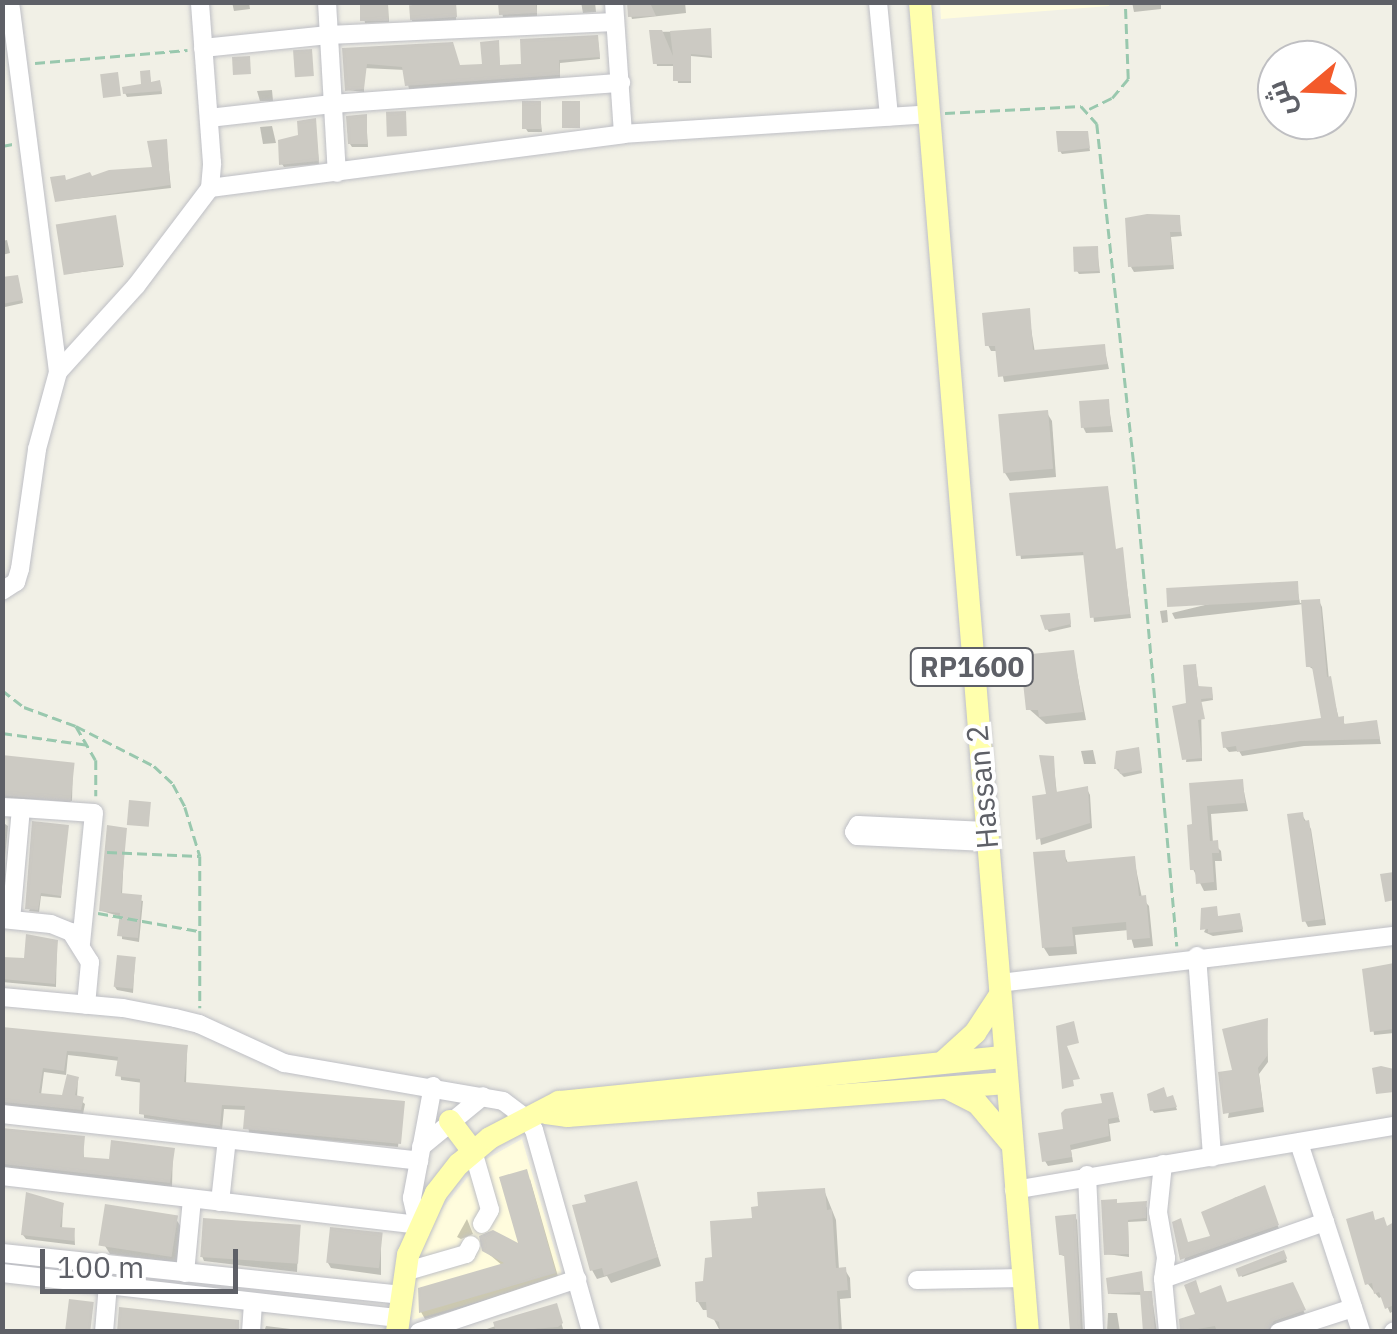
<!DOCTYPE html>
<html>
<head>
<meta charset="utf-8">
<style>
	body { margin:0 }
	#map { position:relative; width:1397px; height:1334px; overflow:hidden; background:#f1f0e6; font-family:"IBM Plex Sans",Cairo,sans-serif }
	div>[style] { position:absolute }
	.commercial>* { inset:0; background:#fffcdd }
	.shadow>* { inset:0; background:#0003; transform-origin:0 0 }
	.building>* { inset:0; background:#cccac3; transform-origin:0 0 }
	.path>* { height:2.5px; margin-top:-1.25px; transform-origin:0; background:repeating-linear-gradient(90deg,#99c8ae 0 10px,transparent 0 15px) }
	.roads { filter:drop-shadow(0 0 2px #bebfc5) drop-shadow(0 0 2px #bebfc5) }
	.minor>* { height:18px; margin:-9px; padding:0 9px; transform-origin:9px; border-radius:9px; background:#fff }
	.major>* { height:22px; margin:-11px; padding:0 11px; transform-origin:11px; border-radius:11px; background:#ffffad }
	span { translate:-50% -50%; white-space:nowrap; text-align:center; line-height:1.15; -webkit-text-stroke:8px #fff; paint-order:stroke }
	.shield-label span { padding:2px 8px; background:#fff; border:2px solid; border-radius:8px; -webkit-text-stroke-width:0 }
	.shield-label { font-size:28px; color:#5e6067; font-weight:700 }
	.street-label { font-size:30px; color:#5e6067 }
	.frame { position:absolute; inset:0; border:5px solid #5e6067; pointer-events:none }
	.north { position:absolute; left:1257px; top:40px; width:100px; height:100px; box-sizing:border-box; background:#fff; border:2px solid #bfbfc2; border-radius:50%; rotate:251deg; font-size:28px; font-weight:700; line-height:40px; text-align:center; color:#5e6067 }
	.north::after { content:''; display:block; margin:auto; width:35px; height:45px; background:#f35a2b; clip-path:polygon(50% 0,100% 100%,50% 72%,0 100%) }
	.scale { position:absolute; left:40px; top:1249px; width:198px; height:45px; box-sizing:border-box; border:5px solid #5e6067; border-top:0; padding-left:12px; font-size:30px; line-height:35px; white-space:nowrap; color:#5e6067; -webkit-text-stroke:8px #fff; paint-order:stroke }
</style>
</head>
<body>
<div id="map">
	<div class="commercial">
		<div style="clip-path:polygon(1109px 3px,1109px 6px,941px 19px,940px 3px)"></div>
		<div style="clip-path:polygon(522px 1139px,563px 1278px,412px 1320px,407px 1288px,430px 1224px,479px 1163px)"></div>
	</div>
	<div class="shadow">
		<div style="clip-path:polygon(232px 2px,249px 2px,250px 9px,234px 11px)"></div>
		<div style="clip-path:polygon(362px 2px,399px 2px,388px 4px,389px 22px,365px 23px)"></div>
		<div style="left:412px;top:2px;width:44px;height:19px"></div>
		<div style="clip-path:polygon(500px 2px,537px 2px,537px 16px,503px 17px)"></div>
		<div style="clip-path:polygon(581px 2px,595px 2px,596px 12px,583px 13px)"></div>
		<div style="clip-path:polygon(627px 2px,685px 2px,686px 13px,632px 19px)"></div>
		<div style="clip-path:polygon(1132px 2px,1161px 2px,1161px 9px,1134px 12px)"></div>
		<div style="clip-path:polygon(709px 31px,712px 58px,691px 56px,691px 83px,678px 83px,676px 66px,657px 66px,652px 32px)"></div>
		<div style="clip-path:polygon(598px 41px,600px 59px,560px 63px,560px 78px,409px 89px,405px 70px,364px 68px,364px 92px,347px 90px,345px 50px,460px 67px,485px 66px,498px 42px,500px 67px,524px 66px)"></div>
		<div style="clip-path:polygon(150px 76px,151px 84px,161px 86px,162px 94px,127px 97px,123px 89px,144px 86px)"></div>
		<div style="clip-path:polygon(272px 90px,273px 101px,260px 101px,257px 91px)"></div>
		<div style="clip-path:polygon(539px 104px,542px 132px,528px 132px,526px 129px)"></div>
		<div style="clip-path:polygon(366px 117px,368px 147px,352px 147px,350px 144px)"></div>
		<div style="clip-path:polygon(315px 121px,319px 164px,284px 167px,282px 164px)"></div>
		<div style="clip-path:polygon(272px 126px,276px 143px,263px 144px,260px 127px)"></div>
		<div style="clip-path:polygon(1087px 133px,1090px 151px,1062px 154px,1060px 151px)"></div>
		<div style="clip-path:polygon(166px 142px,171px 188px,57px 201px,67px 182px,155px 170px)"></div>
		<div style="clip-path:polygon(1179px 218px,1182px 236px,1171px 237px,1174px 269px,1134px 272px,1131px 267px)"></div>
		<div style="clip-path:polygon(116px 220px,123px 267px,66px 274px,64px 271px)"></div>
		<div style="clip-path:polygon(7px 240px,10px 253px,2px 255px,2px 241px)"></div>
		<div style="clip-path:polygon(1097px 249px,1100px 273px,1079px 274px,1077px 271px)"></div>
		<div style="clip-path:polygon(18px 281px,23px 303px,5px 307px,3px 304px)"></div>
		<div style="clip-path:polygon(1028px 310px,1035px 353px,1104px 347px,1109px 369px,1004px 382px,998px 351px,991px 351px,988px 345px)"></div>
		<div style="clip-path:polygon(1108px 402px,1113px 432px,1086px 433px,1083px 427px)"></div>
		<div style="clip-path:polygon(1047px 413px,1052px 421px,1056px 477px,1010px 481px,1005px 473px)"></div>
		<div style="clip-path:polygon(1012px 495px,1116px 551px,1122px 550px,1131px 618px,1094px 622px,1086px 555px,1021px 559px)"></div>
		<div style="clip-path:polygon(1296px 583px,1300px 603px,1319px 601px,1322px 607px,1329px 680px,1339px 719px,1345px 724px,1376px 723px,1381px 744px,1304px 746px,1242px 756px,1239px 751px,1229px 752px,1225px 747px,1324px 720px,1316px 671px,1308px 666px,1304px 604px,1175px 619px,1172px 613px)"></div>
		<div style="clip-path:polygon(1167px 610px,1168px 622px,1162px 623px,1160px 611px)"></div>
		<div style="clip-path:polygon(1070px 619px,1071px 627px,1049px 632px,1047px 629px)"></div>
		<div style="clip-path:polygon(1073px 652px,1086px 720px,1046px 724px,1029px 709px)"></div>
		<div style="clip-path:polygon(1196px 670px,1199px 689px,1212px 693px,1213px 700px,1201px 702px,1202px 761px,1186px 762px)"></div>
		<div style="clip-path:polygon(1093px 750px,1096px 764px,1084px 764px,1081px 751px)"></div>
		<div style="clip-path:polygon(1138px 750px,1142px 773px,1124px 777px,1116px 769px)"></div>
		<div style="clip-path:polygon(2px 757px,73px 765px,72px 801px,2px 798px)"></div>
		<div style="clip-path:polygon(1053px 758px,1057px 794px,1087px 789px,1090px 795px,1092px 828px,1041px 845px,1034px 798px,1048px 796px)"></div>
		<div style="clip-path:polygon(1242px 782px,1248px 811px,1211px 814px,1213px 843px,1221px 851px,1222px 861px,1215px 861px,1217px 890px,1204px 891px,1193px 869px,1192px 785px)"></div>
		<div style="clip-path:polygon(1302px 815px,1311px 829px,1326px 925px,1308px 927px,1305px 921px)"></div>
		<div style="clip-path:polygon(2px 822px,8px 826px,2px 890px)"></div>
		<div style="clip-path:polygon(67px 826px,61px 898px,41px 896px,39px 912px,29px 911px)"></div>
		<div style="clip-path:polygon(125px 830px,122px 895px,143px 901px,139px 942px,122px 939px,122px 917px,102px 911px)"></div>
		<div style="clip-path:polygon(1063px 852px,1069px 865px,1134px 859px,1142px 898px,1149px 906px,1153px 946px,1134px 948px,1129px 930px,1075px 935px,1077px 954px,1049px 956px,1044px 948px)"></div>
		<div style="clip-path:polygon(1216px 909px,1218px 918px,1241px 919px,1243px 932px,1213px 936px,1204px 932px)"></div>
		<div style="clip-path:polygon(57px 943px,56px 987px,2px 982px,2px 958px,26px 960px)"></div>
		<div style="clip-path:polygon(135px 959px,133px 993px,117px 990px,115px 987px)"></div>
		<div style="clip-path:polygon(1394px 967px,1394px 1033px,1374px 1035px,1365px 971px)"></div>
		<div style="clip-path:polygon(1267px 1021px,1268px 1062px,1259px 1074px,1264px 1112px,1228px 1118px,1235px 1072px)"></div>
		<div style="clip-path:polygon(2px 1029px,187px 1048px,186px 1085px,402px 1105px,398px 1147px,249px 1133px,247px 1110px,224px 1109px,222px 1130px,144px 1118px,143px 1083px,121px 1080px,120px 1061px,68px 1055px,66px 1075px,44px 1072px,41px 1095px,64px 1097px,78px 1079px,77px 1098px,85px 1104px,83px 1114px,2px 1106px)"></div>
		<div style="clip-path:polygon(1112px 1095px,1120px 1122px,1109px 1124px,1111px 1141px,1071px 1150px,1073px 1162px,1048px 1166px,1045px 1161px,1066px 1131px,1104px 1105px)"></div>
		<div style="clip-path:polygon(1166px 1099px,1174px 1101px,1177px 1110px,1154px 1113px,1152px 1110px)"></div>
		<div style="clip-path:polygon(2px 1130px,83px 1138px,84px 1160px,111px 1162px,173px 1150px,172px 1187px,2px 1169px)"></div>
		<div style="clip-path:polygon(530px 1179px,559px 1280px,425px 1319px,421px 1312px,503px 1266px,484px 1250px,522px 1247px)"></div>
		<div style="clip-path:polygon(636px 1184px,661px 1266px,611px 1283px,607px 1276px,597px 1279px,592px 1270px)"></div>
		<div style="clip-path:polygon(1264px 1188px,1279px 1229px,1184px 1262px,1188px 1245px,1213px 1238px,1234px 1198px)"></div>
		<div style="clip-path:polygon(824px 1190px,836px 1220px,839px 1270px,845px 1270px,850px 1278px,851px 1298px,840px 1299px,842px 1332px,720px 1331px,709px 1310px,703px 1310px,698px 1302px,715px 1260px,755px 1221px)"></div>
		<div style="clip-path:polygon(1103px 1203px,1147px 1207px,1147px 1221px,1128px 1222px,1129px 1257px,1107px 1254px)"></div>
		<div style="clip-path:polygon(63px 1205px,62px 1229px,74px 1230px,75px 1245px,26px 1239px,23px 1235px)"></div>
		<div style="clip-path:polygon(1075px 1217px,1077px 1220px,1083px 1332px,1073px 1332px,1067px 1257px,1061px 1255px)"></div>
		<div style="clip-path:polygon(176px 1219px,181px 1227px,178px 1263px,110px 1254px,105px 1246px)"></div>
		<div style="clip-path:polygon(467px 1219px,473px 1234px,461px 1239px,457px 1237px)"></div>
		<div style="clip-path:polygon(1376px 1222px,1387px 1228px,1394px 1225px,1394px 1311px,1390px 1313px,1383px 1296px,1379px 1298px,1368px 1284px)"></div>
		<div style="clip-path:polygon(299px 1228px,297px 1272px,204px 1261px,202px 1256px)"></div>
		<div style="clip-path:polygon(381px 1236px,381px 1275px,331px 1268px,328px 1263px)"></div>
		<div style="clip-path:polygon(1285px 1256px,1287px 1262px,1242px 1277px,1239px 1268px)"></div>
		<div style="clip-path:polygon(1141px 1273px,1144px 1294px,1152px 1297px,1157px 1332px,1145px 1332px,1143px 1295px,1110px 1294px)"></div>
		<div style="clip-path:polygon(1292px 1285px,1305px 1314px,1271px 1326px,1270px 1332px,1185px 1332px,1182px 1320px,1198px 1315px,1200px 1295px,1226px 1305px)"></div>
		<div style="clip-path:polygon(556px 1306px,564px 1332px,478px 1332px)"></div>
		<div style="clip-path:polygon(1108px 1313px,1117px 1313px,1120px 1332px,1107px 1332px)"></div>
		<div style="clip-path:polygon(266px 1326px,315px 1332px,264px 1332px)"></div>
	</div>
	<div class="building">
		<div style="left:360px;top:2px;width:28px;height:19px"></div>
		<div style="left:456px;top:2px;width:15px;height:47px;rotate:86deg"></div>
		<div style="clip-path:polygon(498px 2px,536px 2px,537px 13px,499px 15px)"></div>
		<div style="clip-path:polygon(627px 2px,651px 5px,656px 16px,628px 17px)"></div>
		<div style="clip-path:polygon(711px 28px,712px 56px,691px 54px,691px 81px,673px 81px,673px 64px,653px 64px,649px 30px,662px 30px,673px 56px,670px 31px)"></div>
		<div style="clip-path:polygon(598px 35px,600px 57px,559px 60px,560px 75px,405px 86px,402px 67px,367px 64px,364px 89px,345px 91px,342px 48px,453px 42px,460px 65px,482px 64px,480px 42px,499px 40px,500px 65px,521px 64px,520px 39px)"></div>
		<div style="left:312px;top:49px;width:27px;height:19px;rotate:86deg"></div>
		<div style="left:250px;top:56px;width:18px;height:18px;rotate:87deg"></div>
		<div style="clip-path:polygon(150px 70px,151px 82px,160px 80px,162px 91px,123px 94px,122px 87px,141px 84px,140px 71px)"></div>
		<div style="left:118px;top:72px;width:24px;height:18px;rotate:83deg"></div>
		<div style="left:541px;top:101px;width:28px;height:19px;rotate:90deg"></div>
		<div style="left:562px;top:101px;width:18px;height:27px"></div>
		<div style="left:406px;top:111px;width:25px;height:20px;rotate:88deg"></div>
		<div style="clip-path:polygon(367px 114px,367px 144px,348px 144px,346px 116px)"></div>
		<div style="clip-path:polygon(316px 118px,319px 161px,279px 165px,278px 140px,298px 135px,297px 121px)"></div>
		<div style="clip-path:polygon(1056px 131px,1088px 131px,1090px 148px,1058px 152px)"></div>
		<div style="clip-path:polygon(167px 139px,170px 185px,55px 202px,50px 177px,65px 175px,66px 180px,90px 172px,92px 176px,109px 170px,152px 167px,147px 141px)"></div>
		<div style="clip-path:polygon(1147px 214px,1180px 215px,1181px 232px,1170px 232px,1173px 265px,1128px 267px,1125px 218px)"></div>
		<div style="left:116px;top:215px;width:51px;height:61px;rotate:81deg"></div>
		<div style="left:1098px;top:246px;width:25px;height:25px;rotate:88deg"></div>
		<div style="clip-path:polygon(18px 275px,23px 300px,2px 304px,2px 277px)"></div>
		<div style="clip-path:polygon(1030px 308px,1033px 350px,1105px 344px,1107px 364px,998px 377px,995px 346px,985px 346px,982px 313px)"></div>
		<div style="left:1109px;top:399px;width:27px;height:30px;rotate:86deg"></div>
		<div style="left:1048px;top:410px;width:59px;height:50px;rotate:85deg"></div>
		<div style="clip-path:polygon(1108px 486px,1116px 549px,1123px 547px,1130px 614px,1090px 618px,1083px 552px,1016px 556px,1009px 493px)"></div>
		<div style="left:1298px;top:581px;width:19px;height:132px;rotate:87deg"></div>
		<div style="clip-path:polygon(1320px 599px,1327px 677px,1331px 676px,1338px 717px,1344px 716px,1344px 724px,1377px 720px,1380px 739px,1300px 741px,1237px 752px,1236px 746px,1223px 748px,1221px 732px,1321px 718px,1312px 667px,1306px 667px,1301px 600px)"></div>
		<div style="clip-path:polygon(1070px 613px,1071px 624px,1045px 630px,1040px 615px)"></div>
		<div style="clip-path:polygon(1074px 650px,1083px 712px,1039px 717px,1038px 710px,1026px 710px,1020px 655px)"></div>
		<div style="clip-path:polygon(1196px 664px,1198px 686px,1212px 687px,1213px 698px,1201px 699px,1205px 719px,1198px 720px,1202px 758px,1182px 760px,1172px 706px,1186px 703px,1183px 665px)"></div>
		<div style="clip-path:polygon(1139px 747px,1142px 770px,1120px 774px,1119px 769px,1114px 769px,1116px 751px)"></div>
		<div style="left:2px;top:755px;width:73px;height:40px;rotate:6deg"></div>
		<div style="clip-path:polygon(1039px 755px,1054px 756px,1056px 792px,1088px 786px,1090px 823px,1036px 840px,1032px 796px,1046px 794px)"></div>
		<div style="clip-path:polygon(1243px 779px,1245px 803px,1207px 806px,1210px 841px,1218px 840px,1219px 853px,1212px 853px,1214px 882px,1196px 884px,1195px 870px,1190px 870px,1187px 825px,1192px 824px,1189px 783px)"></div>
		<div style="left:129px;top:800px;width:22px;height:25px;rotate:5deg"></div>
		<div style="clip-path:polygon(1303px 812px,1304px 821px,1309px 820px,1324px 919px,1302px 922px,1287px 814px)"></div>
		<div style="clip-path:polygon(32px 821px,69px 825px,61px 896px,41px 893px,38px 910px,25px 909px)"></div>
		<div style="clip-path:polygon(107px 825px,127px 828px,121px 893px,142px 895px,138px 938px,117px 936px,120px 913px,99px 911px)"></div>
		<div style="clip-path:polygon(1065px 850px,1066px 862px,1135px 856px,1139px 896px,1146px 895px,1150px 938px,1127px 940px,1126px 922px,1072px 927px,1074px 946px,1042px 948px,1033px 852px)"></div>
		<div style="clip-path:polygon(1394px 872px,1394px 900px,1385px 902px,1380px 874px)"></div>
		<div style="clip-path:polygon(1217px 906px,1218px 916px,1240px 913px,1243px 929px,1208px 933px,1208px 929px,1200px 930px,1201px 908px)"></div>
		<div style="clip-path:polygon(26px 934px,58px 940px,55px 984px,2px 979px,2px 957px,24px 958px)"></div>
		<div style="left:117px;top:955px;width:19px;height:32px;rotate:6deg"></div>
		<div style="clip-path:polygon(1394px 963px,1394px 1029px,1370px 1032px,1362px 969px)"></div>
		<div style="clip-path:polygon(1268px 1018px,1267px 1056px,1258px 1068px,1263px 1107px,1223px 1114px,1218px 1072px,1232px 1070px,1222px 1029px)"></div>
		<div style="clip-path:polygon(1074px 1021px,1079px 1043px,1067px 1046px,1080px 1079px,1073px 1080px,1074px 1086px,1062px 1089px,1056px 1026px)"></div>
		<div style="clip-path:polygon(2px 1027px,188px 1045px,184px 1082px,405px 1101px,401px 1144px,243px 1129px,245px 1106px,222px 1105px,220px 1126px,139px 1114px,140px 1079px,115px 1076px,118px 1057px,84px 1052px,67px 1051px,64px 1071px,43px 1068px,39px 1093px,62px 1095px,67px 1074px,79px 1077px,75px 1095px,84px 1097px,81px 1110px,2px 1102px)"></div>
		<div style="clip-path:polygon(1381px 1066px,1394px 1069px,1394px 1092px,1376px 1094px,1372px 1068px)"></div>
		<div style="clip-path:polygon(1164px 1087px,1167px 1097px,1173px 1095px,1177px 1107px,1150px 1111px,1147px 1094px)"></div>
		<div style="clip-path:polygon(1113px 1092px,1119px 1117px,1108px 1119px,1109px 1136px,1070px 1145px,1072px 1157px,1042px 1162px,1038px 1133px,1063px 1129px,1061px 1113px,1065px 1109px,1102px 1103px,1100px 1094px)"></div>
		<div style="clip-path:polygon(2px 1128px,85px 1136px,83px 1157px,109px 1159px,111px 1140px,175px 1148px,170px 1183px,2px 1164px)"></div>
		<div style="clip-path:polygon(527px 1169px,556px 1273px,419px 1313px,418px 1288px,504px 1263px,482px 1251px,479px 1236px,493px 1230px,518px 1243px,499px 1177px)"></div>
		<div style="clip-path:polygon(637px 1181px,658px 1257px,604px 1276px,602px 1268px,590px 1271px,572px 1205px,586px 1202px,584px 1195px)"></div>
		<div style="clip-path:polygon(1265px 1185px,1279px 1225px,1180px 1260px,1172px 1222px,1181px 1218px,1188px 1242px,1210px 1236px,1201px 1212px)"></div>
		<div style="clip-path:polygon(825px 1188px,827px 1210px,832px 1209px,836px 1268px,846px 1267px,848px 1290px,837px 1291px,839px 1332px,720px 1332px,719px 1322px,707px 1317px,706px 1302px,696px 1302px,695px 1282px,703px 1281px,705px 1258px,712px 1257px,710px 1221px,752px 1218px,751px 1207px,758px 1206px,757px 1192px)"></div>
		<div style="clip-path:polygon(26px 1192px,64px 1203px,60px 1227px,75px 1228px,74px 1241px,21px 1235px)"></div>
		<div style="clip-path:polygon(1117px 1199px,1117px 1203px,1147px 1201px,1146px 1218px,1128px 1220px,1129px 1254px,1104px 1255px,1101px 1200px)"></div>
		<div style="left:105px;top:1204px;width:74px;height:42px;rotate:9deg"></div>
		<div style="clip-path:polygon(1373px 1211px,1375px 1220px,1384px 1217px,1387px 1226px,1394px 1222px,1394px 1305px,1385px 1309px,1379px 1292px,1374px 1294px,1372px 1283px,1365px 1285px,1346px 1219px)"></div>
		<div style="clip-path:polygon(1076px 1214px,1081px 1332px,1070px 1332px,1064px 1255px,1059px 1255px,1055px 1216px)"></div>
		<div style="left:203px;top:1218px;width:98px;height:39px;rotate:4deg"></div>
		<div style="left:330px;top:1227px;width:53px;height:36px;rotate:6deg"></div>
		<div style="left:1284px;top:1250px;width:9px;height:52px;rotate:69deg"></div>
		<div style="clip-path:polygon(1142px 1271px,1144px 1291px,1152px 1291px,1155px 1332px,1143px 1332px,1140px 1292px,1108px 1294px,1106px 1278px)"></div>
		<div style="clip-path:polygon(1196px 1280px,1200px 1293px,1221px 1285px,1227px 1302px,1293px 1282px,1306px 1310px,1274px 1321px,1267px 1332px,1217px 1332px,1215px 1326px,1180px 1332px,1179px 1319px,1195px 1314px,1184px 1285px)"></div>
		<div style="left:69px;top:1299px;width:25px;height:33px;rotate:7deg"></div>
		<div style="clip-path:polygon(557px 1303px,563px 1323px,558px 1327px,496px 1332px,493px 1322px)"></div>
		<div style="clip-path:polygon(119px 1307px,239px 1320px,239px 1332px,117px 1332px)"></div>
	</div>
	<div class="path">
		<div style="left:35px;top:63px;width:153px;rotate:-4.9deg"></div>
		<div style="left:1089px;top:109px;width:25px;rotate:-26deg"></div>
		<div style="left:1112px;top:98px;width:25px;rotate:-50deg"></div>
		<div style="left:1128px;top:79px;width:77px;rotate:-92.2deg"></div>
		<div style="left:945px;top:113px;width:136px;rotate:-2.9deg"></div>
		<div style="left:1081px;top:106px;width:24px;rotate:48deg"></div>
		<div style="left:1097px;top:124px;width:342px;rotate:83.8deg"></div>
		<div style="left:1134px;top:464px;width:484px;rotate:84.9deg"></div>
		<div style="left:2px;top:146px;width:11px;rotate:-10deg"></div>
		<div style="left:2px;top:614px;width:22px;rotate:90deg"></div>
		<div style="left:2px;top:690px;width:28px;rotate:38deg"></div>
		<div style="left:24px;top:707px;width:55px;rotate:20.1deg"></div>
		<div style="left:76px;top:726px;width:39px;rotate:60deg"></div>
		<div style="left:96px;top:760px;width:36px;rotate:90deg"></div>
		<div style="left:76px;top:726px;width:88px;rotate:27.1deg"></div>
		<div style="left:154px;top:766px;width:26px;rotate:43deg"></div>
		<div style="left:173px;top:784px;width:26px;rotate:62deg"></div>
		<div style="left:185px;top:807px;width:51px;rotate:73deg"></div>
		<div style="left:200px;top:856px;width:152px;rotate:90deg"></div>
		<div style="left:2px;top:733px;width:88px;rotate:7.9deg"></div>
		<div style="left:107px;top:852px;width:92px;rotate:2.5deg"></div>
		<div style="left:98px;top:913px;width:102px;rotate:10.2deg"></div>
	</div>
	<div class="roads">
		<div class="minor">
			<div style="left:10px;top:2px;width:373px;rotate:82.6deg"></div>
			<div style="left:327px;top:2px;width:171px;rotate:86.7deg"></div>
			<div style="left:614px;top:2px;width:132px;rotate:86.1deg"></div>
			<div style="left:878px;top:2px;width:115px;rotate:84.5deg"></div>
			<div style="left:203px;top:48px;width:126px;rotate:-5.9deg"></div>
			<div style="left:328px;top:35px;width:287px;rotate:-2.6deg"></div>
			<div style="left:209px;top:118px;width:124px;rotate:-6.5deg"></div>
			<div style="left:332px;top:104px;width:290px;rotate:-4.2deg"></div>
			<div style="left:210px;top:188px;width:417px;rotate:-7.4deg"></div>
			<div style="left:623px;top:134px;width:307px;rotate:-3.7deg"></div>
			<div style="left:2px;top:591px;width:17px;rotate:-33deg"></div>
			<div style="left:16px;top:582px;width:14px;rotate:-73deg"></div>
			<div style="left:20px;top:569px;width:121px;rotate:-81.9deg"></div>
			<div style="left:37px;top:449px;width:80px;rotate:-74.7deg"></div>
			<div style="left:58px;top:372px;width:116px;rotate:-47.8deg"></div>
			<div style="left:136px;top:286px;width:123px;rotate:-52.9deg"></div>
			<div style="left:210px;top:188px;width:25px;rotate:-85deg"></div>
			<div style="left:212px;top:163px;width:161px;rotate:-94.3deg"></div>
			<div style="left:2px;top:807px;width:19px;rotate:3deg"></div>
			<div style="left:21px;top:808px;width:112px;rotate:95.1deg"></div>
			<div style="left:21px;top:808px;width:73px;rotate:3.9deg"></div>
			<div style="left:94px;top:813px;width:131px;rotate:95.7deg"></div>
			<div style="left:986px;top:831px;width:128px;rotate:-177.3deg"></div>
			<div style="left:858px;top:825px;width:8px;rotate:120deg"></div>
			<div style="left:854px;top:832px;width:5px;rotate:53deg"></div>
			<div style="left:857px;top:836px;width:130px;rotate:2.6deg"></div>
			<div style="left:2px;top:919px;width:49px;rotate:5.8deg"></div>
			<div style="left:51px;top:924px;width:22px;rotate:22deg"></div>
			<div style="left:71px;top:932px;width:36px;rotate:58deg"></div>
			<div style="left:90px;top:962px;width:43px;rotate:95.3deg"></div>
			<div style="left:1197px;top:956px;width:202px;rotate:85.7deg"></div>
			<div style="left:999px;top:983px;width:398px;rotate:-6.8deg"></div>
			<div style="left:2px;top:997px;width:121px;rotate:5.2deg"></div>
			<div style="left:123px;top:1008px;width:53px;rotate:10.9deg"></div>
			<div style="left:175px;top:1018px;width:25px;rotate:14deg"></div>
			<div style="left:199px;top:1024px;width:94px;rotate:24.6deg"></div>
			<div style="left:284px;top:1063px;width:222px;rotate:9.8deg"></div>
			<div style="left:503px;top:1101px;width:30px;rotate:37deg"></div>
			<div style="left:527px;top:1119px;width:13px;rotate:58deg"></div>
			<div style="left:534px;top:1130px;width:210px;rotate:74.2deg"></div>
			<div style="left:2px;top:1114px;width:420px;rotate:6.4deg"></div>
			<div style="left:1299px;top:1143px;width:199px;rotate:71.8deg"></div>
			<div style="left:421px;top:1147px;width:80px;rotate:-39.4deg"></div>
			<div style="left:473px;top:1151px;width:61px;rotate:73.9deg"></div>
			<div style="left:490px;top:1210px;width:16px;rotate:120deg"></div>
			<div style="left:1163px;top:1164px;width:48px;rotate:95.9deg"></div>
			<div style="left:1158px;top:1212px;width:47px;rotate:80.1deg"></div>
			<div style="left:1166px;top:1258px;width:21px;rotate:98deg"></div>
			<div style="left:1163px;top:1279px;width:53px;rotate:84.6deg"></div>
			<div style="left:1087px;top:1175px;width:157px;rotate:87.4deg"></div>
			<div style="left:2px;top:1176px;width:419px;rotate:6.7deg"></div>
			<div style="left:418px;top:1225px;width:28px;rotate:-103deg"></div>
			<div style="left:412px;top:1198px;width:114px;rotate:-79.4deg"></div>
			<div style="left:1014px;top:1190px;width:385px;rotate:-9.6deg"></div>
			<div style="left:220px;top:1202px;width:63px;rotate:-83.7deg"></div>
			<div style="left:2px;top:1253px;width:400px;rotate:6deg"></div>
			<div style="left:404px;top:1272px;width:65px;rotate:-16.2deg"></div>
			<div style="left:466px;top:1254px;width:10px;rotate:-61deg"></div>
			<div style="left:2px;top:1273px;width:399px;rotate:6.5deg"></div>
			<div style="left:185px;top:1273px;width:74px;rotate:-84.6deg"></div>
			<div style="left:1163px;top:1279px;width:172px;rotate:-19.4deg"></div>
			<div style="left:917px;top:1280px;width:107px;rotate:-1.1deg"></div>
			<div style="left:104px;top:1332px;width:48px;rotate:-85.2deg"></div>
			<div style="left:251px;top:1332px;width:29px;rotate:-86deg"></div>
			<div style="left:419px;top:1332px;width:167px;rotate:-18.5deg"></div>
			<div style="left:1279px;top:1332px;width:78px;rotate:-18deg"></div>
			<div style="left:1393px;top:1332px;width:1px;rotate:-45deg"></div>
		</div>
		<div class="major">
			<div style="left:920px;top:2px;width:1334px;rotate:85.36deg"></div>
			<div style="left:942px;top:1063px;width:45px;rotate:-42.3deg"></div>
			<div style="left:975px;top:1033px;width:45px;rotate:-56.7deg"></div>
			<div style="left:949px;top:1089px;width:31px;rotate:27deg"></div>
			<div style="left:977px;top:1103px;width:51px;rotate:49.8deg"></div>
			<div style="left:546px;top:1113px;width:22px;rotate:8deg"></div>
			<div style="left:568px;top:1116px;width:439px;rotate:-4.3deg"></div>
			<div style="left:450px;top:1121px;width:38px;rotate:53deg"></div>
			<div style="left:397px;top:1332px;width:78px;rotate:-81.9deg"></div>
			<div style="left:408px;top:1255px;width:68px;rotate:-65.7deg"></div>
			<div style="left:436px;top:1193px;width:37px;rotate:-52deg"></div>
			<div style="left:459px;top:1164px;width:40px;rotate:-40deg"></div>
			<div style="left:490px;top:1138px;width:78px;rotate:-27.6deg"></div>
			<div style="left:559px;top:1102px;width:447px;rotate:-5.8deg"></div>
		</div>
	</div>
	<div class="shield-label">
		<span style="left:972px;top:667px">RP1600</span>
	</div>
	<div class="street-label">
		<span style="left:982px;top:787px;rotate:-95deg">Hassan 2</span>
	</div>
	<div class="frame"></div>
	<div class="north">ش</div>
	<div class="scale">100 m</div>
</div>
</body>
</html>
